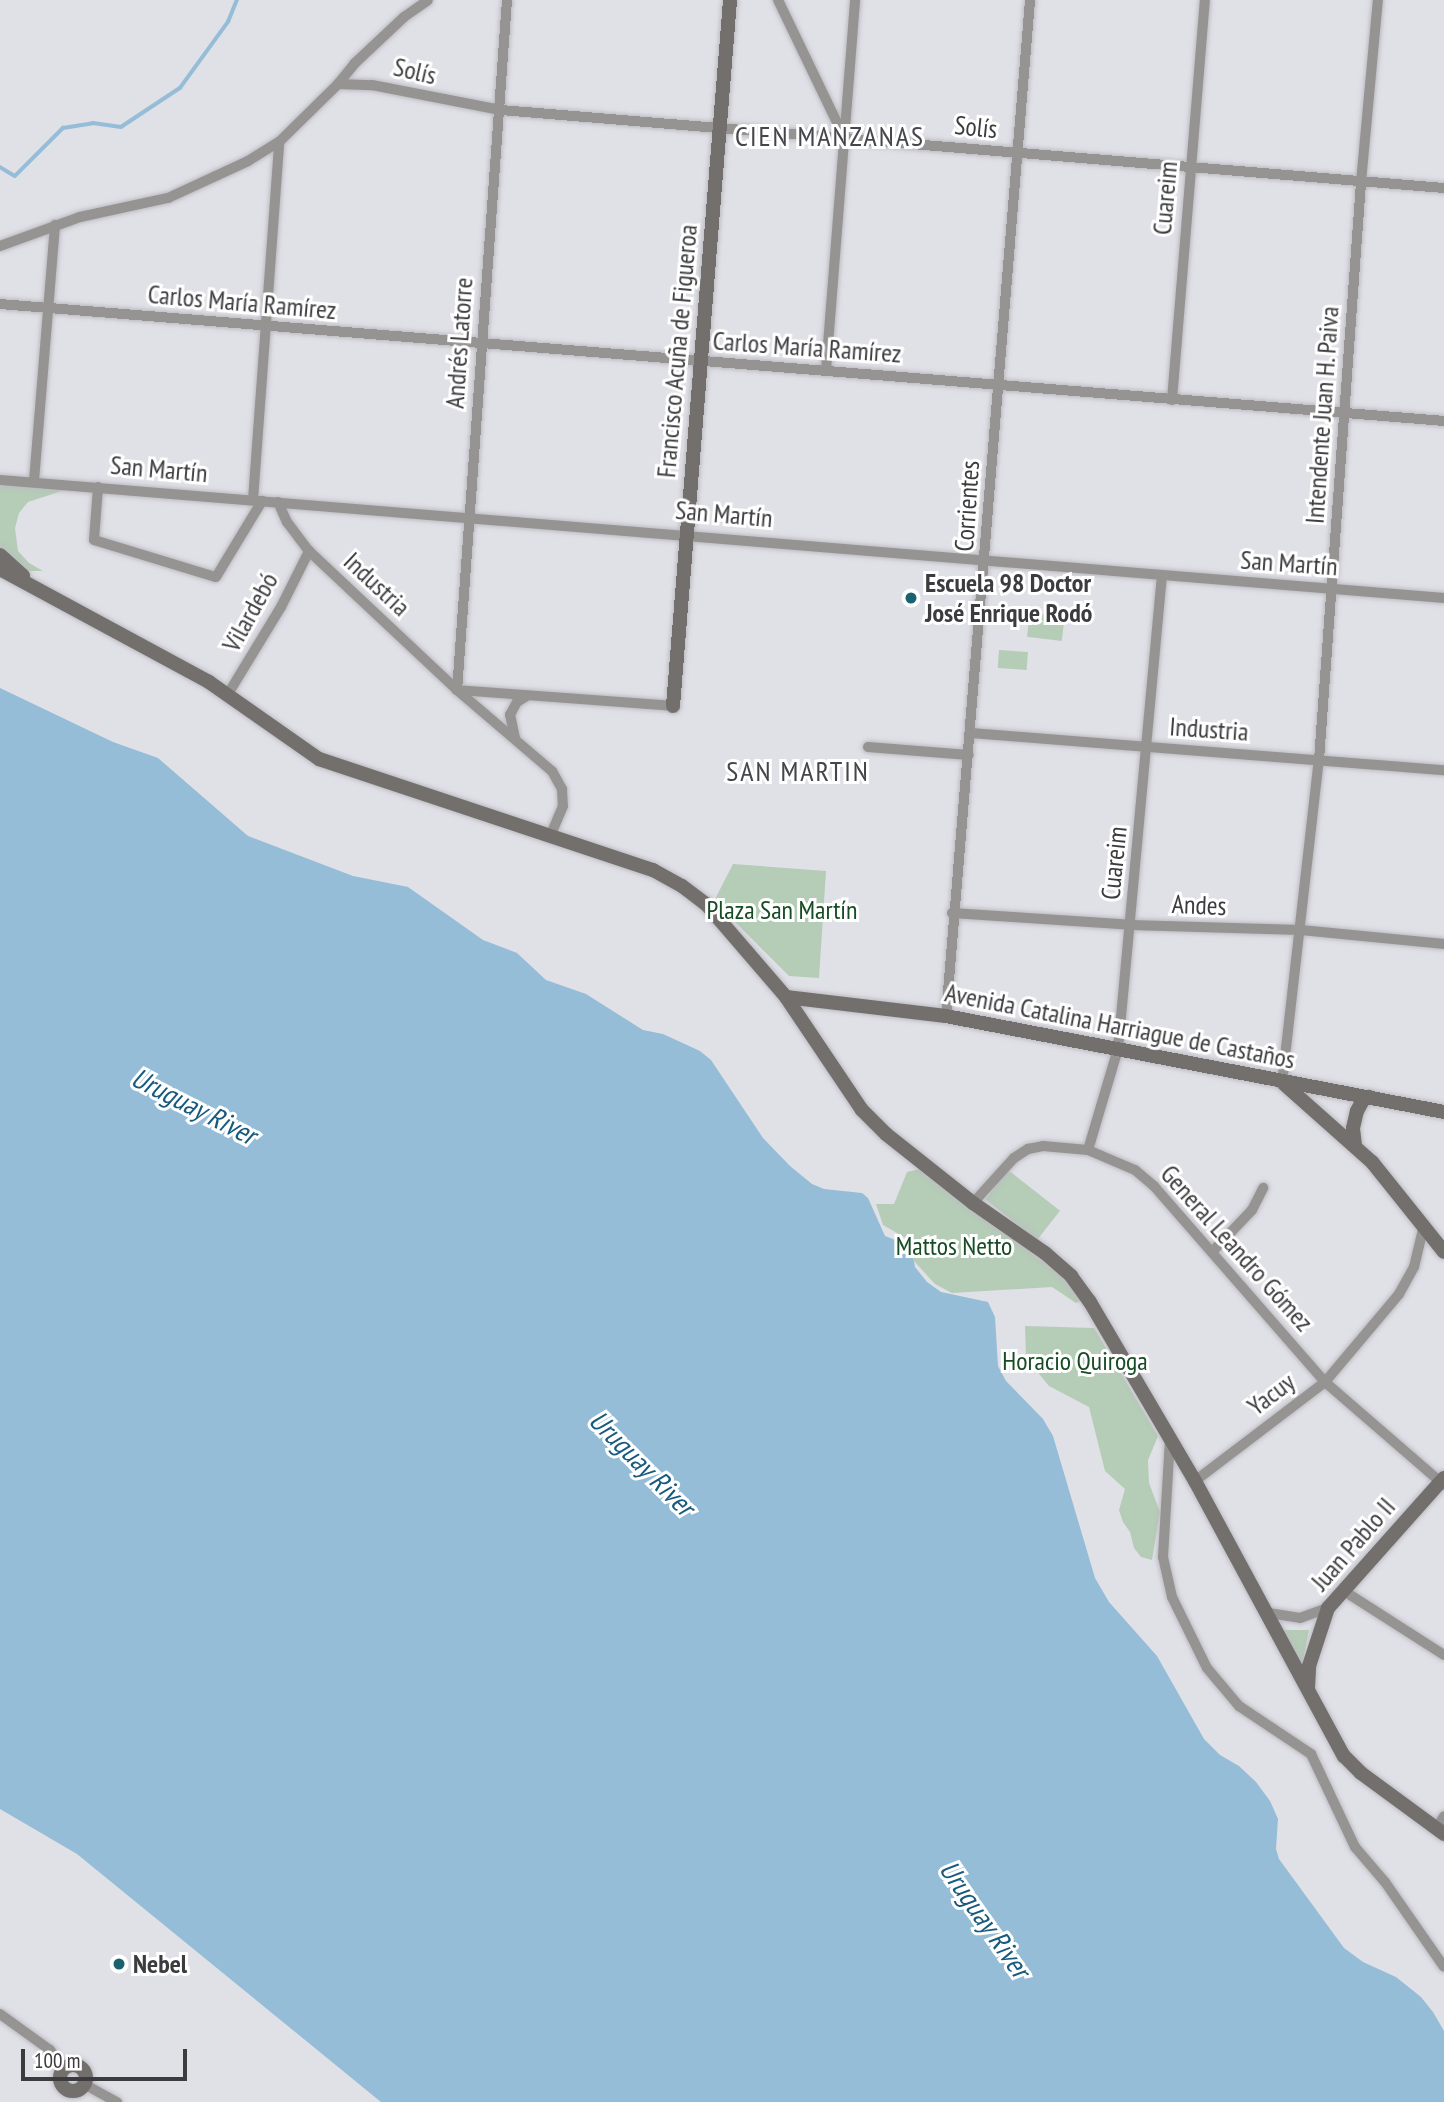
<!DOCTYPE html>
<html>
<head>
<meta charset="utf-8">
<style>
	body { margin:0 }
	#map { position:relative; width:1444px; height:2102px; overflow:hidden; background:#e0e0e7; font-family:"PT Sans Narrow",sans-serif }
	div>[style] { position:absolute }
	.green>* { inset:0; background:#b5ccb7; transform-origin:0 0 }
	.water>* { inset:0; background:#95bdd7 }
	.stream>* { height:3.5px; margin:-1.75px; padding:0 1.75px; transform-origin:1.75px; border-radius:1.75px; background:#95bdd7 }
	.roads { filter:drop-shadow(0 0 2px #bcbcc2) drop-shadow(0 0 2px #bcbcc2) }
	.street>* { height:10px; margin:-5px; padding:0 5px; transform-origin:5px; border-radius:5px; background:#969492 }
	.secondary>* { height:14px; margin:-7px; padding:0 7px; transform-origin:7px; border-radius:7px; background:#726f6c }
	.secondary>.ring { margin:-7px; padding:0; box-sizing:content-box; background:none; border:14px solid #726f6c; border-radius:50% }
	.dots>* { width:19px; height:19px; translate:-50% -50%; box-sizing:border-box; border:4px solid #fff; border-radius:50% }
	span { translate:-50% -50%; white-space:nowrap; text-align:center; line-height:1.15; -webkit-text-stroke:6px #fff; paint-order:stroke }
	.street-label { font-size:26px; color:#3c3c3f }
	.poi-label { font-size:26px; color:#3c3c3f; font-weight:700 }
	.left { translate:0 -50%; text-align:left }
	.park-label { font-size:26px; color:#184c25 }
	.neighbourhood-label { font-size:28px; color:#45464b; letter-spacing:2px }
	.water-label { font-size:28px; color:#175a7d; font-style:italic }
	.scale { position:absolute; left:21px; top:2049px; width:166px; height:32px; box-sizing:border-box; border:4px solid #3c3c3f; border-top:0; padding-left:9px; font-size:21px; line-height:24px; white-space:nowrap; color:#3c3c3f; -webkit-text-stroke:5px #fff; paint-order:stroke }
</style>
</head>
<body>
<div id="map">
	<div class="green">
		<div style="clip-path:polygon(8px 485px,68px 489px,28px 502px,19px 513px,15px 528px,18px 551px,29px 563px,43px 571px,28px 571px,15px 564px,0 547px,0 486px)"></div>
		<div style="left:1030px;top:612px;width:35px;height:25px;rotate:7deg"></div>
		<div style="left:999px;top:650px;width:29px;height:18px;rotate:4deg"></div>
		<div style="clip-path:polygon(733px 864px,826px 871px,819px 978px,789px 976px,714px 901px)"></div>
		<div style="clip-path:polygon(920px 1169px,1058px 1273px,1082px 1300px,1076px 1303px,1052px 1287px,952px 1293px,935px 1284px,914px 1261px,911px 1241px,883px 1225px,876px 1204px,894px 1204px,907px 1172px)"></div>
		<div style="left:1008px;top:1170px;width:66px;height:37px;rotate:38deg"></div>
		<div style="clip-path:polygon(1025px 1326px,1094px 1328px,1158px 1436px,1148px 1460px,1149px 1483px,1160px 1512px,1152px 1560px,1141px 1557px,1134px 1548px,1130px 1532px,1123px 1522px,1119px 1510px,1125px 1489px,1105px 1471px,1089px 1407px,1049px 1386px,1026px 1358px)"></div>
		<div style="clip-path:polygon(1282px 1630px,1309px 1630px,1301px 1670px)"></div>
	</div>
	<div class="water">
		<div style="clip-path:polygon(0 688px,113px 742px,158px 758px,248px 836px,353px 876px,408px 887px,483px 940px,517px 953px,546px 980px,586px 994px,643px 1030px,663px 1034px,700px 1051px,711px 1060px,763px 1138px,790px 1166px,812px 1184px,824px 1189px,862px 1193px,868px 1198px,885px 1236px,911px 1246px,915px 1267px,927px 1282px,941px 1292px,988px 1302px,995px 1317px,998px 1366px,1006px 1381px,1043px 1419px,1053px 1436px,1095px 1578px,1109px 1602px,1157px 1656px,1204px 1739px,1220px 1755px,1239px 1766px,1256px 1782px,1270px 1801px,1278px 1819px,1276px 1849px,1279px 1859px,1344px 1948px,1363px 1962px,1396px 1977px,1421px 1997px,1433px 2012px,1444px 2031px,1444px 2102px,381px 2102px,77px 1854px,0 1809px)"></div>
	</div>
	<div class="stream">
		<div style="left:0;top:167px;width:17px;rotate:31deg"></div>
		<div style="left:15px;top:176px;width:68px;rotate:-45deg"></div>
		<div style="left:63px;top:128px;width:30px;rotate:-9deg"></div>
		<div style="left:93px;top:123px;width:28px;rotate:8deg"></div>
		<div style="left:121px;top:127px;width:71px;rotate:-33.5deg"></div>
		<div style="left:180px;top:88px;width:82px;rotate:-54deg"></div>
		<div style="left:228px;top:22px;width:24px;rotate:-68deg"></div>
	</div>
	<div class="roads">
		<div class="street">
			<div style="left:507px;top:0;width:692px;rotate:94.14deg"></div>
			<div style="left:457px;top:690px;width:217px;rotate:4.2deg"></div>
			<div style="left:778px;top:0;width:150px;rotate:64.3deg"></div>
			<div style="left:338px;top:84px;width:34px;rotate:2deg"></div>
			<div style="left:372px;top:85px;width:131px;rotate:11deg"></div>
			<div style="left:501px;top:110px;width:946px;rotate:4.73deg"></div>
			<div style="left:0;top:246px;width:85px;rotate:-19.9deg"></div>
			<div style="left:80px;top:217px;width:90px;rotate:-12.2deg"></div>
			<div style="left:168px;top:198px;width:88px;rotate:-24.8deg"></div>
			<div style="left:248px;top:161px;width:36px;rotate:-32deg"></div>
			<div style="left:279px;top:142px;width:83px;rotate:-44.5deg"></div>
			<div style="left:338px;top:84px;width:26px;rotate:-51deg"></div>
			<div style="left:354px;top:64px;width:69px;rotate:-43.2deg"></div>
			<div style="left:404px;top:17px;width:29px;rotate:-35deg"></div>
			<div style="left:0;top:304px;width:1449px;rotate:4.63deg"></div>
			<div style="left:826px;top:370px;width:371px;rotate:-85.5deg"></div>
			<div style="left:1172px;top:400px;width:401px;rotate:-85.3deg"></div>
			<div style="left:0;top:480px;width:1449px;rotate:4.67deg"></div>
			<div style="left:34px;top:481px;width:257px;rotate:-85.3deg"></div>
			<div style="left:98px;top:487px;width:53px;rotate:94.3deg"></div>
			<div style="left:94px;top:540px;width:127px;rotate:16.9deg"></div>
			<div style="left:216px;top:577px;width:89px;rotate:-58.8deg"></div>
			<div style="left:253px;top:500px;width:359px;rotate:-85.8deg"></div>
			<div style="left:278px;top:502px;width:22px;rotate:66deg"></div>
			<div style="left:287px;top:522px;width:36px;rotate:53deg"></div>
			<div style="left:309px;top:551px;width:203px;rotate:43.2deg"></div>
			<div style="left:457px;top:690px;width:125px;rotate:40.5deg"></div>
			<div style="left:552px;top:771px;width:21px;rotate:61deg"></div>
			<div style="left:562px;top:789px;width:17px;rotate:87deg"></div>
			<div style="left:563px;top:806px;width:30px;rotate:113deg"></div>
			<div style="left:228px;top:694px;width:102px;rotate:-58.7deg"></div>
			<div style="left:281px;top:607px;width:63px;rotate:-63.4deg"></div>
			<div style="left:971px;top:733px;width:474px;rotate:4.5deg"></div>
			<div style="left:515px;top:738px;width:24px;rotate:-102deg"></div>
			<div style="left:510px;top:715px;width:15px;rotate:-62deg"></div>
			<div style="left:517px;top:702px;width:12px;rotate:-31deg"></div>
			<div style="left:868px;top:747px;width:101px;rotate:4.5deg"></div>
			<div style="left:952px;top:913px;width:179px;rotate:3.8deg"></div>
			<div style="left:1131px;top:925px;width:170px;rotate:1.7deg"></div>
			<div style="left:1301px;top:930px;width:144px;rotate:5.6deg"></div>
			<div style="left:946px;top:1016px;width:1019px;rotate:-85.27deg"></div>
			<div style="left:1282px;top:1083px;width:325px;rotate:-83.5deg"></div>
			<div style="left:1319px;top:760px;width:580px;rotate:-85.84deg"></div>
			<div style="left:1361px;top:182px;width:183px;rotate:-84.7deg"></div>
			<div style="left:1088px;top:1150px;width:105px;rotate:-73.5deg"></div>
			<div style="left:1118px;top:1049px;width:475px;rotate:-84.7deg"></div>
			<div style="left:973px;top:1203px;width:61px;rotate:-47.7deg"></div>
			<div style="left:1014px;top:1158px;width:17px;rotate:-33deg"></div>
			<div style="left:1028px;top:1149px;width:15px;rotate:-11deg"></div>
			<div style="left:1043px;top:1146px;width:45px;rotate:5.1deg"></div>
			<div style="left:1088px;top:1150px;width:51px;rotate:23.1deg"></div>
			<div style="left:1135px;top:1170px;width:25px;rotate:40deg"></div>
			<div style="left:1154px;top:1186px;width:260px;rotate:48.9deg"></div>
			<div style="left:1325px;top:1382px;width:157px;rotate:40.9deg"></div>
			<div style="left:1212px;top:1252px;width:58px;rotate:-46.4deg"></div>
			<div style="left:1252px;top:1210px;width:25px;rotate:-63deg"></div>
			<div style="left:1170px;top:1439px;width:118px;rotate:93.4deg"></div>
			<div style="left:1163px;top:1557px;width:41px;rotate:77.3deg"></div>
			<div style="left:1172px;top:1597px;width:79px;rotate:63.8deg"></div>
			<div style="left:1207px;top:1668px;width:50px;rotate:49.9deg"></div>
			<div style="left:1239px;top:1706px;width:87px;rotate:33.7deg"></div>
			<div style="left:1311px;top:1754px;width:103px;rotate:64.7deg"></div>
			<div style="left:1355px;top:1847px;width:46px;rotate:49.4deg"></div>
			<div style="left:1385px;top:1882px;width:103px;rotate:55.2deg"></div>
			<div style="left:1195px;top:1481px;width:163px;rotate:-37.3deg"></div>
			<div style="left:1325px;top:1382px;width:115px;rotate:-49.9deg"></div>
			<div style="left:1399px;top:1294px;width:31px;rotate:-61deg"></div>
			<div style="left:1414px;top:1267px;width:43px;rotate:-76.6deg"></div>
			<div style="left:1344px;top:1591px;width:119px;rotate:32.6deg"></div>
			<div style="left:1269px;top:1613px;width:31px;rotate:9deg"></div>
			<div style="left:1300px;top:1618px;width:30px;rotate:-20deg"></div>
			<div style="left:1436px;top:1829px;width:15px;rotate:-58deg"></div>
			<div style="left:0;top:2014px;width:62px;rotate:35.8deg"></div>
			<div style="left:50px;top:2050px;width:24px;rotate:52deg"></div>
			<div style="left:84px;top:2084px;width:38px;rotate:29deg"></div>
		</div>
		<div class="secondary">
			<div style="left:0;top:555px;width:31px;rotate:42deg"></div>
			<div style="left:0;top:569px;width:238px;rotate:28.4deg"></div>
			<div style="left:209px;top:682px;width:134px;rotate:35deg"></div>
			<div style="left:319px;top:759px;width:352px;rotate:18.4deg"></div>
			<div style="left:653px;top:870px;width:33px;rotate:29deg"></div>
			<div style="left:682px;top:886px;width:30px;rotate:37deg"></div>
			<div style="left:706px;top:904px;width:123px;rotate:49.3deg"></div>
			<div style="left:786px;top:997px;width:136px;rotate:56.1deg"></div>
			<div style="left:862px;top:1110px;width:34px;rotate:45deg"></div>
			<div style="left:886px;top:1134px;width:111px;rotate:38.4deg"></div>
			<div style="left:973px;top:1203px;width:88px;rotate:34.8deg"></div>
			<div style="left:1045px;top:1253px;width:35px;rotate:41deg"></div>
			<div style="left:1071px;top:1276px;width:32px;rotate:54deg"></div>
			<div style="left:1090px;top:1302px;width:208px;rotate:59.6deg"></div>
			<div style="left:1195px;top:1481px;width:313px;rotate:61.6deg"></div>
			<div style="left:1344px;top:1756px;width:24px;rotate:45deg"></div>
			<div style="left:1361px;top:1773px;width:103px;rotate:36.3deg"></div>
			<div style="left:673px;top:706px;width:708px;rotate:-85.38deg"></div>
			<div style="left:786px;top:997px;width:161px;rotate:6.8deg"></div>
			<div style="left:946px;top:1016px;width:507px;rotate:10.91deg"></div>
			<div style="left:1284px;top:1084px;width:118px;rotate:41.6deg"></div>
			<div style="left:1372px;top:1162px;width:115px;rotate:51.3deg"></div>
			<div style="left:1355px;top:1145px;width:17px;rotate:-97deg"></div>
			<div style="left:1353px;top:1128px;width:17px;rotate:-77deg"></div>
			<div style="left:1357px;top:1111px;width:13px;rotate:-61deg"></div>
			<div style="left:1363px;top:1100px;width:7px;rotate:-27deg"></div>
			<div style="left:1308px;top:1688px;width:22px;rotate:-87deg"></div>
			<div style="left:1309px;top:1666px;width:61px;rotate:-71.9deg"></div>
			<div style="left:1328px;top:1608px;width:174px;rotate:-48.3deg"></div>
			<div class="ring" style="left:60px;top:2065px;width:12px;height:12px"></div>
		</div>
	</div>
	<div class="dots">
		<div style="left:911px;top:598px;background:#196270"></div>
		<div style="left:119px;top:1964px;background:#196270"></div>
	</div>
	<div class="street-label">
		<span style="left:415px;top:71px;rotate:13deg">Solís</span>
		<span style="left:976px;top:127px;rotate:6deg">Solís</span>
		<span style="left:1165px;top:198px;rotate:-85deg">Cuareim</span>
		<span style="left:242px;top:302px;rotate:5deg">Carlos María Ramírez</span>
		<span style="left:459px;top:343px;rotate:-86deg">Andrés Latorre</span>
		<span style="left:807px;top:347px;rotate:4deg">Carlos María Ramírez</span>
		<span style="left:677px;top:351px;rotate:-85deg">Francisco Acuña de Figueroa</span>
		<span style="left:1322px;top:415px;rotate:-86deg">Intendente Juan H. Paiva</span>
		<span style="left:159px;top:469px;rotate:5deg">San Martín</span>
		<span style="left:967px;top:506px;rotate:-86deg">Corrientes</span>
		<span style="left:724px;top:514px;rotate:5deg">San Martín</span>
		<span style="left:1289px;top:563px;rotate:4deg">San Martín</span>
		<span style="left:377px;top:584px;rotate:43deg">Industria</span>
		<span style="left:250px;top:612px;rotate:-61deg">Vilardebó</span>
		<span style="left:1209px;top:729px;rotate:4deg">Industria</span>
		<span style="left:1114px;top:863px;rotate:-84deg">Cuareim</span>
		<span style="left:1199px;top:905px;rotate:2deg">Andes</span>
		<span style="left:1120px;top:1026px;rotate:11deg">Avenida Catalina Harriague de Castaños</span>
		<span style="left:1237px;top:1248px;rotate:48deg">General Leandro Gómez</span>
		<span style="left:1271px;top:1394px;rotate:-37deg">Yacuy</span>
		<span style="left:1353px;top:1544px;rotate:-49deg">Juan Pablo II</span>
	</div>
	<div class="poi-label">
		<span class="left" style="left:925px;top:598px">Escuela 98 Doctor<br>José Enrique Rodó</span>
		<span class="left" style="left:133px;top:1964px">Nebel</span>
	</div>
	<div class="park-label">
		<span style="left:782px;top:910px">Plaza San Martín</span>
		<span style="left:954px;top:1246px">Mattos Netto</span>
		<span style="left:1075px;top:1361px">Horacio Quiroga</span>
	</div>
	<div class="neighbourhood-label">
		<span style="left:830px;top:136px">CIEN MANZANAS</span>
		<span style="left:798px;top:771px">SAN MARTIN</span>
	</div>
	<div class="water-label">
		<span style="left:194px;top:1106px;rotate:27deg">Uruguay River</span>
		<span style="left:642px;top:1463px;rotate:45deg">Uruguay River</span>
		<span style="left:985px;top:1919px;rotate:55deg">Uruguay River</span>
	</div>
	<div class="scale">100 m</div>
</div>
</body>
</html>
